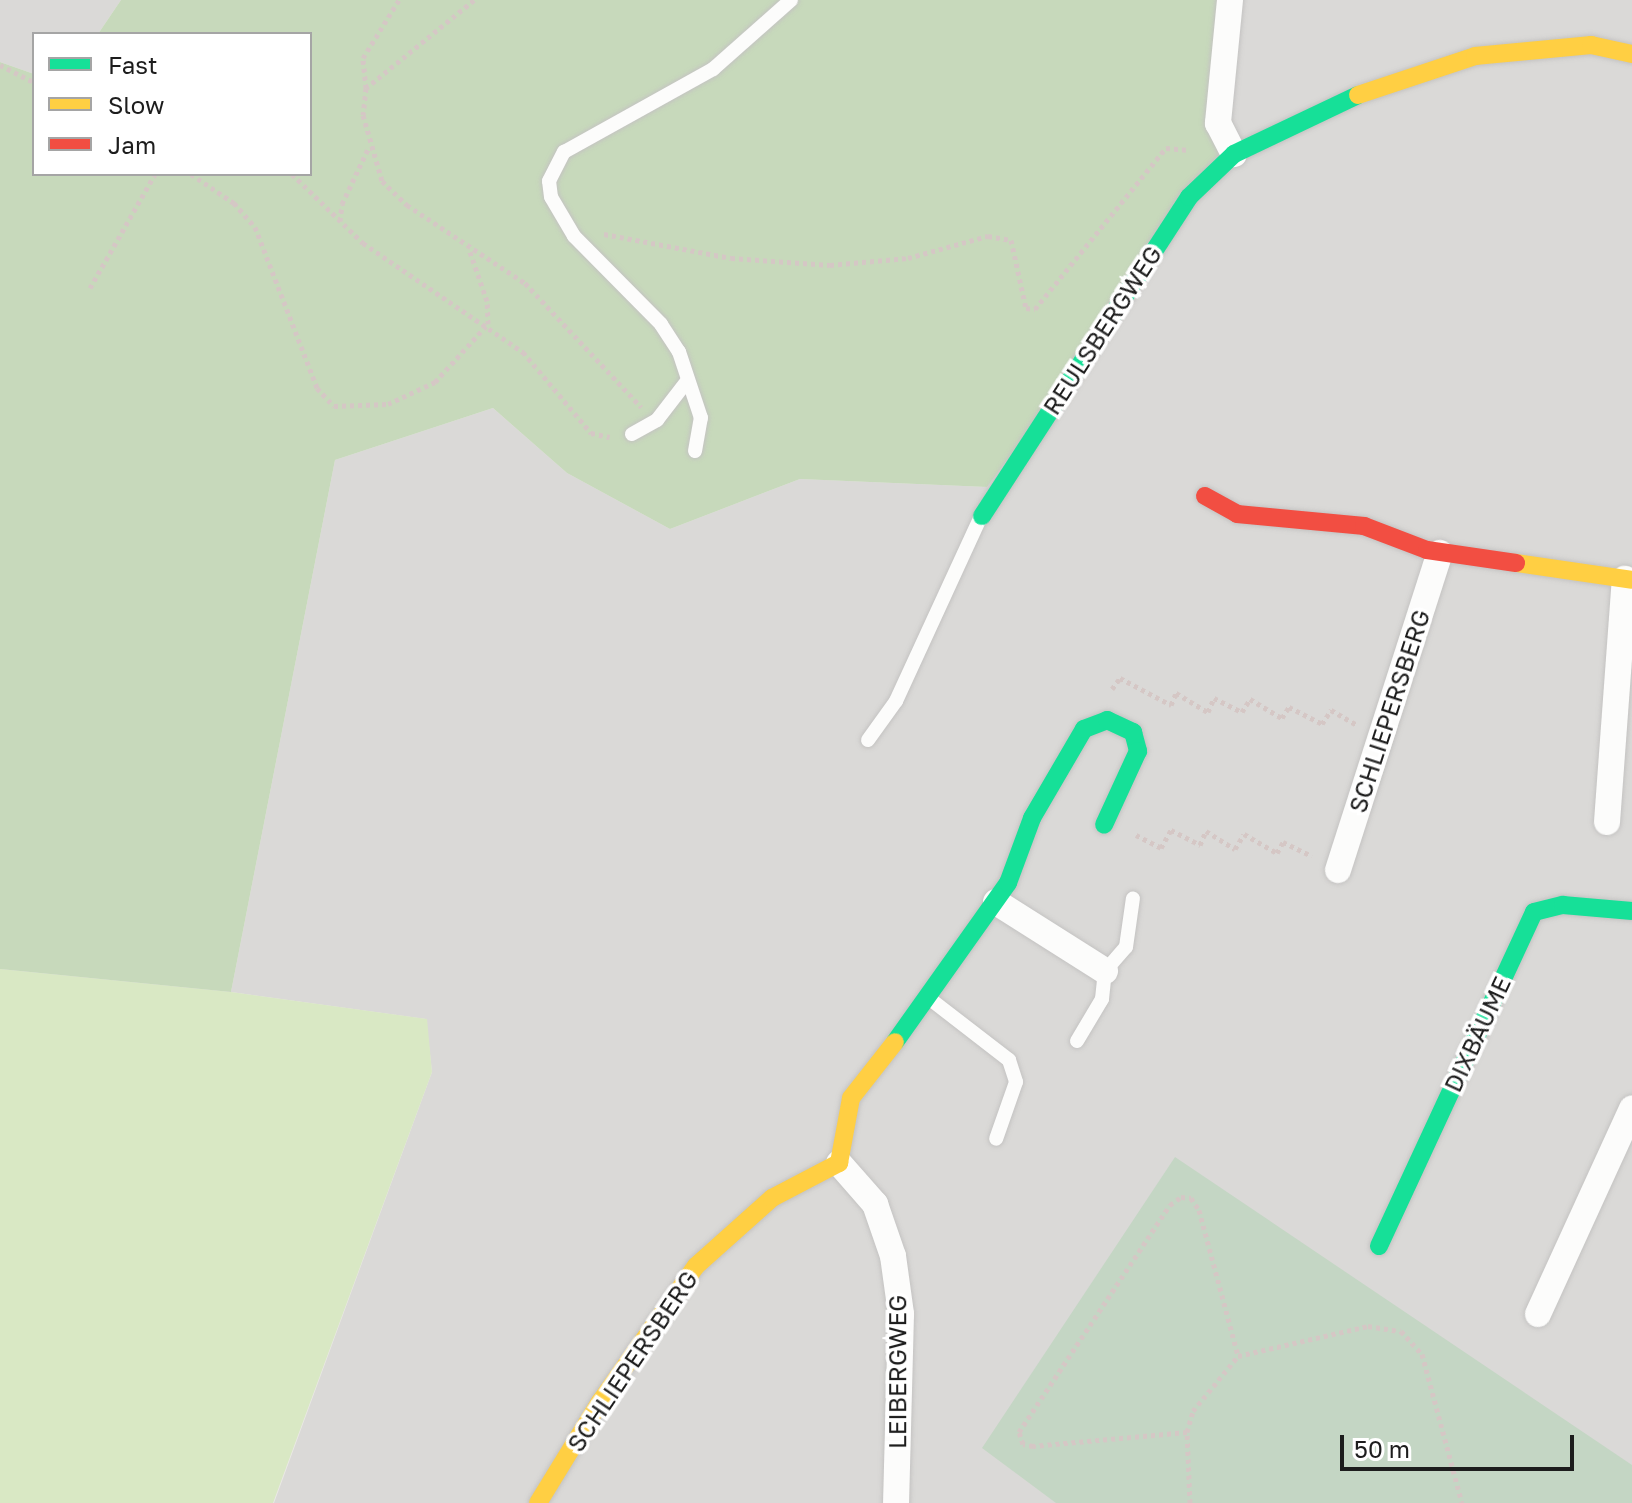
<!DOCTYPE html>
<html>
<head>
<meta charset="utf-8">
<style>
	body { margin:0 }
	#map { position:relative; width:1632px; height:1503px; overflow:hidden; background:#ebe9e6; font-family:"Golos Text",sans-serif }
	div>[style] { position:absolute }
	.residential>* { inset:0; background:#dad9d7 }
	.grass>* { inset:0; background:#d9e8c4 }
	.forest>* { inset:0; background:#c7d9bb }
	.cemetery>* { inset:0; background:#c4d6c4 }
	.path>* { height:5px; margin-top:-2.5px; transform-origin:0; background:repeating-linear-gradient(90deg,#d5c7c5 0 4px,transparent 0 8px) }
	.roads { filter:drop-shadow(0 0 2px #c4c3c2) drop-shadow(0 0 2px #c4c3c2) }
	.lane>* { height:14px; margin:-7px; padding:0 7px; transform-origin:7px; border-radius:7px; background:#fcfcfb }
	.street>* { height:26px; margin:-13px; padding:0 13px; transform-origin:13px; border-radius:13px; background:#fcfcfb }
	.fast>* { height:18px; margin:-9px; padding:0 9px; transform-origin:9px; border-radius:9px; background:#16e098 }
	.slow>* { height:18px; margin:-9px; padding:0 9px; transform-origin:9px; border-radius:9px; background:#ffcf43 }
	.jam>* { height:18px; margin:-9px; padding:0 9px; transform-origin:9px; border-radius:9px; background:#f24e42 }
	span { translate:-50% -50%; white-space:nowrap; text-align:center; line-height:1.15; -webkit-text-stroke:7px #fff; paint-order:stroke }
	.street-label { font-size:24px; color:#1d1d1d }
	.legend { position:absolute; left:32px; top:32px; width:280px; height:144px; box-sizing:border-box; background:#fff; border:2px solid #a5a5a5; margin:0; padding:10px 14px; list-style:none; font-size:24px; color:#1d1d1d }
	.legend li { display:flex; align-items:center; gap:16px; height:40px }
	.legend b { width:40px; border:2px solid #a5a5a5 }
	.scale { position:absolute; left:1340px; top:1435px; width:234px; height:36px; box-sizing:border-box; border:4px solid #1d1d1d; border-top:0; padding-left:10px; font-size:24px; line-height:28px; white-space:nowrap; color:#1d1d1d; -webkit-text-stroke:6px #fff; paint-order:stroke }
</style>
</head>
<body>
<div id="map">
	<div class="residential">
		<div style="clip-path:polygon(0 0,121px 0,98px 34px,34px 34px,34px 74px,0 62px)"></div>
		<div style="clip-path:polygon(1231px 0,1632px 0,1632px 1503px,274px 1503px,432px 1072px,426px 1019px,231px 992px,335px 460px,493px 408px,567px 473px,670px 529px,800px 479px,987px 487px,1219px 122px)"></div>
	</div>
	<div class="grass">
		<div style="clip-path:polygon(0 969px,231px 992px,427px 1019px,432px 1072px,273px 1503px,0 1503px)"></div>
	</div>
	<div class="forest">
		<div style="clip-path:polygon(121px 0,1228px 0,1216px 123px,1233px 151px,987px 487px,800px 479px,670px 529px,567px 473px,493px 408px,335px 460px,231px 992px,0 969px,0 62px,34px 74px,34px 174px,310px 174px,310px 34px,98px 34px)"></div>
	</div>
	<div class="cemetery">
		<div style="clip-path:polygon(1175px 1157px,1632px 1465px,1632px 1503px,1056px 1503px,982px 1448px)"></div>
	</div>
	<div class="path">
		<div style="left:474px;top:0;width:139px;rotate:140.8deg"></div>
		<div style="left:366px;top:88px;width:27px;rotate:96deg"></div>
		<div style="left:363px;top:115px;width:69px;rotate:73.9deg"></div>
		<div style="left:382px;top:181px;width:35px;rotate:44deg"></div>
		<div style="left:407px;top:205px;width:141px;rotate:33.5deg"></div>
		<div style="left:525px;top:283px;width:170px;rotate:46.9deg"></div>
		<div style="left:0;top:65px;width:38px;rotate:27deg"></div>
		<div style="left:366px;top:88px;width:30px;rotate:-96deg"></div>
		<div style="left:363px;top:58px;width:68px;rotate:-58.2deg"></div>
		<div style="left:191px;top:174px;width:52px;rotate:34deg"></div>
		<div style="left:234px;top:203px;width:32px;rotate:49deg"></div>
		<div style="left:255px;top:227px;width:173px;rotate:68.9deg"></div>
		<div style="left:317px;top:388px;width:25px;rotate:47deg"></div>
		<div style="left:334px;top:406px;width:54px;rotate:-2.1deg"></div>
		<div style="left:388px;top:404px;width:52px;rotate:-25.1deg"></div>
		<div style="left:435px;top:382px;width:79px;rotate:-47.6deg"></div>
		<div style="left:488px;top:324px;width:23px;rotate:-92deg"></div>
		<div style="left:487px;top:301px;width:55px;rotate:-109.1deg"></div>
		<div style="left:292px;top:174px;width:99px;rotate:44.2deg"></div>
		<div style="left:363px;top:243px;width:194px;rotate:34.3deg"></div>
		<div style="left:523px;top:352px;width:106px;rotate:50deg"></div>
		<div style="left:591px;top:433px;width:19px;rotate:12deg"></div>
		<div style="left:340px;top:221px;width:17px;rotate:-83deg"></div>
		<div style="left:342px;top:204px;width:61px;rotate:-64.7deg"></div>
		<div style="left:604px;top:234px;width:129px;rotate:10.7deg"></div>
		<div style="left:731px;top:258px;width:99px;rotate:4deg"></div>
		<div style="left:830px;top:265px;width:78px;rotate:-5.1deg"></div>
		<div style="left:908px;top:258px;width:83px;rotate:-15.4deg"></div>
		<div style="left:988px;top:236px;width:23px;rotate:10deg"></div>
		<div style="left:1011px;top:240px;width:70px;rotate:77.6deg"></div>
		<div style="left:1026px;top:308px;width:9px;rotate:6deg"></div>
		<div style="left:1035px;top:309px;width:208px;rotate:-50.9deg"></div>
		<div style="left:1166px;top:148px;width:23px;rotate:5deg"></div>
		<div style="left:90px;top:288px;width:131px;rotate:-60.3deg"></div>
		<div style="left:1112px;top:689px;width:14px;rotate:-54deg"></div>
		<div style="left:1120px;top:678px;width:58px;rotate:27.9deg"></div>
		<div style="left:1171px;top:705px;width:13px;rotate:-67deg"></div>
		<div style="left:1176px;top:693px;width:37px;rotate:31deg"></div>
		<div style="left:1208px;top:712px;width:15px;rotate:-67deg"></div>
		<div style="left:1214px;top:698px;width:31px;rotate:27deg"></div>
		<div style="left:1242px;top:712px;width:15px;rotate:-58deg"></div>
		<div style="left:1250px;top:699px;width:37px;rotate:31deg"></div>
		<div style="left:1282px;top:718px;width:13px;rotate:-58deg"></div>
		<div style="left:1289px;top:707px;width:37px;rotate:27deg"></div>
		<div style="left:1322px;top:724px;width:17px;rotate:-57deg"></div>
		<div style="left:1331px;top:710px;width:30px;rotate:30deg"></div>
		<div style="left:1136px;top:835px;width:28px;rotate:27deg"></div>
		<div style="left:1161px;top:848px;width:21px;rotate:-61deg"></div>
		<div style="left:1171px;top:830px;width:33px;rotate:27deg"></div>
		<div style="left:1200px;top:845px;width:15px;rotate:-67deg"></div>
		<div style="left:1206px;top:831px;width:34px;rotate:32deg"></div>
		<div style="left:1235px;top:849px;width:17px;rotate:-59deg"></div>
		<div style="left:1244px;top:834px;width:38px;rotate:30deg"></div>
		<div style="left:1277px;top:853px;width:13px;rotate:-61deg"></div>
		<div style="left:1283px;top:842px;width:32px;rotate:26deg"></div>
		<div style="left:1187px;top:1432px;width:155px;rotate:174.8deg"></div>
		<div style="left:1033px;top:1446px;width:10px;rotate:-169deg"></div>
		<div style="left:1023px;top:1444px;width:13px;rotate:-108deg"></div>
		<div style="left:1019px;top:1432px;width:273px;rotate:-56.4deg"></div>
		<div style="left:1170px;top:1205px;width:14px;rotate:-36deg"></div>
		<div style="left:1181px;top:1197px;width:10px;rotate:6deg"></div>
		<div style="left:1191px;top:1198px;width:14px;rotate:56deg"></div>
		<div style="left:1199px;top:1210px;width:151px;rotate:75deg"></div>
		<div style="left:1190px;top:1503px;width:71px;rotate:-92.4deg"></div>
		<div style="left:1187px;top:1432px;width:22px;rotate:-74deg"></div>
		<div style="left:1193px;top:1411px;width:71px;rotate:-50.7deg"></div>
		<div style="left:1238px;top:1356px;width:133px;rotate:-13deg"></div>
		<div style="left:1368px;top:1326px;width:33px;rotate:9deg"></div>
		<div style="left:1401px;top:1331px;width:31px;rotate:48deg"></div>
		<div style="left:1422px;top:1354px;width:154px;rotate:75deg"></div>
	</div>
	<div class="roads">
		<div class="lane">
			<div style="left:632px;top:434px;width:29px;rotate:-29deg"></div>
			<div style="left:657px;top:420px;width:49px;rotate:-52.4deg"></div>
			<div style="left:695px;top:451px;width:34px;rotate:-80deg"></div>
			<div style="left:701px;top:418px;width:70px;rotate:-108.4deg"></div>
			<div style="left:679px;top:352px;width:33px;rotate:-123deg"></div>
			<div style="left:661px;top:324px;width:124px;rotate:-134.7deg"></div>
			<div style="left:574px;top:236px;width:45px;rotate:-120.5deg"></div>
			<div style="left:551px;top:197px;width:16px;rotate:-97deg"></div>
			<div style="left:549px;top:181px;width:33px;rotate:-63deg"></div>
			<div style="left:564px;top:152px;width:171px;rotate:-29.1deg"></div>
			<div style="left:713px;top:69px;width:104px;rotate:-41.5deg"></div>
			<div style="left:868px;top:740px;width:48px;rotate:-54.3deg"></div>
			<div style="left:896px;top:701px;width:204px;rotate:-65.3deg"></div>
			<div style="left:930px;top:999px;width:100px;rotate:37.7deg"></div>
			<div style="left:1009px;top:1060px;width:23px;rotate:72deg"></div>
			<div style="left:1016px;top:1082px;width:60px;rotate:109.3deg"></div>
			<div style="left:1077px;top:1041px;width:49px;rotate:-59.2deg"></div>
			<div style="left:1102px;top:999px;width:28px;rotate:-84deg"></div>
			<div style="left:1105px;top:971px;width:32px;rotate:-49deg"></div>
			<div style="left:1126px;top:947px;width:49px;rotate:-81.9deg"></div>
		</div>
		<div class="street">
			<div style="left:1230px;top:0;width:124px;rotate:95.6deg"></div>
			<div style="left:1218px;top:123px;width:35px;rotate:63deg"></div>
			<div style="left:1607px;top:822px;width:244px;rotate:-85.8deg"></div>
			<div style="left:1338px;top:870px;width:333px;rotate:-72.2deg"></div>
			<div style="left:996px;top:902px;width:129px;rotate:32.3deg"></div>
			<div style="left:839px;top:1163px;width:55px;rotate:48.7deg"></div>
			<div style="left:875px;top:1204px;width:55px;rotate:70.9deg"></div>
			<div style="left:893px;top:1256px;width:59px;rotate:82.1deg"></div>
			<div style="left:901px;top:1314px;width:189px;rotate:91.5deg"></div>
			<div style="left:1538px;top:1314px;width:226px;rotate:-65.4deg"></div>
		</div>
		<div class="fast">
			<div style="left:982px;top:516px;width:380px;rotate:-57deg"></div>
			<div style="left:1189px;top:197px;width:62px;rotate:-43.7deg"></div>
			<div style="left:1234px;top:154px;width:137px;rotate:-25.4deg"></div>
			<div style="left:895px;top:1042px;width:195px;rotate:-54.6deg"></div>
			<div style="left:1008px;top:883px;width:69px;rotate:-69.7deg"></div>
			<div style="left:1032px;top:818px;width:103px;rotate:-59.7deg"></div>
			<div style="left:1084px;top:729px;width:25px;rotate:-21deg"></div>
			<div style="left:1107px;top:720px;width:29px;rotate:25deg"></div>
			<div style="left:1133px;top:732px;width:20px;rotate:75deg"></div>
			<div style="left:1138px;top:751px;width:81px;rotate:114.7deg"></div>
			<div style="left:1379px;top:1246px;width:368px;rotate:-65.1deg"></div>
			<div style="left:1534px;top:912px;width:30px;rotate:-14deg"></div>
			<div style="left:1563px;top:905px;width:69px;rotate:5deg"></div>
		</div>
		<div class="slow">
			<div style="left:1358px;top:95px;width:123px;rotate:-18.4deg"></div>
			<div style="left:1475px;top:56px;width:117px;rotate:-5.4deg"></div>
			<div style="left:1591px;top:45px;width:42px;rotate:12.4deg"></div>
			<div style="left:1516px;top:563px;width:117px;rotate:8.3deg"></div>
			<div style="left:538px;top:1503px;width:119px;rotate:-58.5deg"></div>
			<div style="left:600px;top:1402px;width:166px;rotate:-54.8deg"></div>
			<div style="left:696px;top:1266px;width:102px;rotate:-41.8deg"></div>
			<div style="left:772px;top:1198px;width:76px;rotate:-27.6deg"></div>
			<div style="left:839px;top:1163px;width:66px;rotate:-79.5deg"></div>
			<div style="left:851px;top:1098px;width:71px;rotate:-51.8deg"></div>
		</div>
		<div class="jam">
			<div style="left:1205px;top:496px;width:37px;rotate:29deg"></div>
			<div style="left:1237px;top:514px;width:128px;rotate:5.4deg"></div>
			<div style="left:1364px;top:526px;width:67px;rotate:20.9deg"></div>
			<div style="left:1427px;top:550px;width:90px;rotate:8.3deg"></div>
		</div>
	</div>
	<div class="street-label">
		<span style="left:1102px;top:330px;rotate:-57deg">REULSBERGWEG</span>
		<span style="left:1389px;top:711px;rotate:-72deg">SCHLIEPERSBERG</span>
		<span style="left:1477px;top:1034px;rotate:-65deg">DIXBÄUME</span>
		<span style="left:632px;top:1361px;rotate:-56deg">SCHLIEPERSBERG</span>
		<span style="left:897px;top:1372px;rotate:-90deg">LEIBERGWEG</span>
	</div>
	<ul class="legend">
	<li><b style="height:10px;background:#16e098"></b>Fast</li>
	<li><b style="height:10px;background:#ffcf43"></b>Slow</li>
	<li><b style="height:10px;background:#f24e42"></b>Jam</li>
	</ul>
	<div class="scale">50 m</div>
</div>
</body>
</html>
